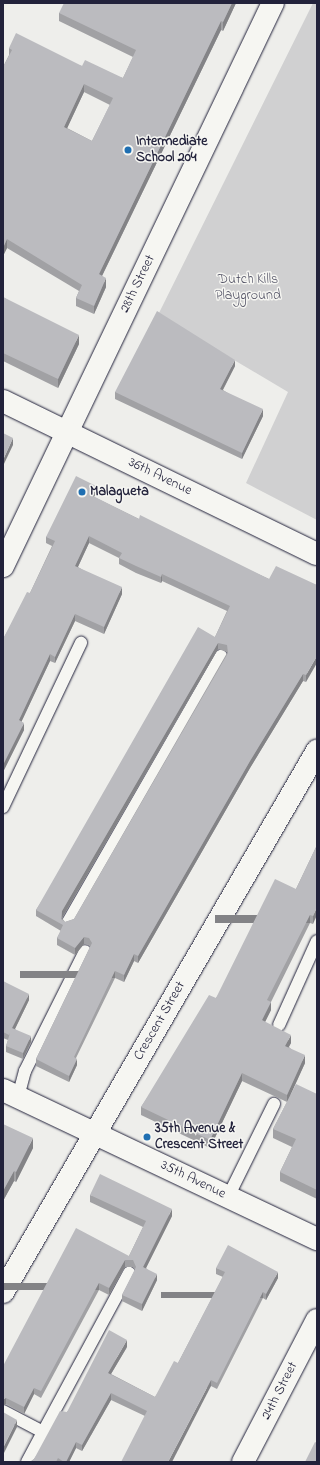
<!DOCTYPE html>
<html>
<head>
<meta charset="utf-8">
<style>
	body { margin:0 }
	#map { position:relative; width:320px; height:1465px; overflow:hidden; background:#eeeeeb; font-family:"Indie Flower",sans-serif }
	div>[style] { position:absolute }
	.green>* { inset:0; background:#d0d0d1 }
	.roads { filter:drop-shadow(0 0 1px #22223b) drop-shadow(0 0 1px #22223b) }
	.lane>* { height:12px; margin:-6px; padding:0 6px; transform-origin:6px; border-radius:6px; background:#f6f6f2 }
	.street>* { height:22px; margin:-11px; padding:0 11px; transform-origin:11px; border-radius:11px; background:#f6f6f2 }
	.secondary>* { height:22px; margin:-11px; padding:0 11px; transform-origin:11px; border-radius:11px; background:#f6f6f2 }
	.wall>* { inset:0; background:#a1a1a4 }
	.shaded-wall>* { inset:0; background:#838386; transform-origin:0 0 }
	.building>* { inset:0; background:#bbbbbf }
	.dots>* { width:11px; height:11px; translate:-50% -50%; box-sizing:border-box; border:2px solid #f6f6f2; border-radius:50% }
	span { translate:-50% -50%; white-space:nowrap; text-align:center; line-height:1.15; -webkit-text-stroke:3px #f6f6f2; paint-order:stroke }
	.poi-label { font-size:14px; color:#22223b; font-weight:700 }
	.left { translate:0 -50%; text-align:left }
	.park-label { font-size:14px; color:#565668 }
	.street-label { font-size:14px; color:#22223b }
	.frame { position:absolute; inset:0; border:4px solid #22223b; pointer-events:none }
</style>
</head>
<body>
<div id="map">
	<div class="green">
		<div style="clip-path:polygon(313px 3px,317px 3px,317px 520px,246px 483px,288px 392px,158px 315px)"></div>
	</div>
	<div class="roads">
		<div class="lane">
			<div style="left:3px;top:807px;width:182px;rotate:-64.6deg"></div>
			<div style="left:68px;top:922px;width:307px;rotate:-60.1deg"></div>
			<div style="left:279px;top:1025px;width:92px;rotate:-65.7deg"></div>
			<div style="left:18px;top:1097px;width:27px;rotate:-75deg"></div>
			<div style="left:25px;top:1071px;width:134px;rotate:-63.4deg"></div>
			<div style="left:228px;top:1197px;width:104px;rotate:-63.7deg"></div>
			<div style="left:3px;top:1411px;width:45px;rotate:27.7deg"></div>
			<div style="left:43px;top:1432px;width:181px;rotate:-61.6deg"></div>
			<div style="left:27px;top:1462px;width:34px;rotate:-62deg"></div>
		</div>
		<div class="street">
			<div style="left:3px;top:566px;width:624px;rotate:-64.38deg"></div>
			<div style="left:243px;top:1462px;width:160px;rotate:-62.5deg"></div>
		</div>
		<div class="secondary">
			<div style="left:3px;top:401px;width:349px;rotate:26deg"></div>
			<div style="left:3px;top:1090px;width:348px;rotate:25.4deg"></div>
			<div style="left:3px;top:1292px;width:626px;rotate:-59.87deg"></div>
		</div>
	</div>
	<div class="wall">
		<div style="clip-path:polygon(evenodd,236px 3px,223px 31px,221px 30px,102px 276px,106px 287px,94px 314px,76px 306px,76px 298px,79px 291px,7px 248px,3px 256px,3px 67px,9px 55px,9px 48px,82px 66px,123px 78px,133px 57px,59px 21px,59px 13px,236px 3px,84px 92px,110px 105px,92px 141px,67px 128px,84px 92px)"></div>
		<div style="clip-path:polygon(3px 297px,79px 344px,58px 388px,3px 361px)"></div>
		<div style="clip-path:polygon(235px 366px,223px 390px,263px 416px,242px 459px,115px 399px,115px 392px)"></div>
		<div style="clip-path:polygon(evenodd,96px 493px,94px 497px,139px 519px,269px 579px,317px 585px,306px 682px,303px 681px,250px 768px,138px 963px,134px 961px,124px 982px,115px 978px,76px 1058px,77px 1065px,69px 1082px,36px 1066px,36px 1059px,90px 947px,89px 945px,84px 944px,75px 955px,57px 945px,57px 938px,61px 931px,36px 916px,36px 910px,215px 637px,227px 611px,162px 581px,161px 583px,136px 573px,119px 564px,119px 558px,89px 543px,78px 567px,122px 594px,104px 634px,75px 621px,55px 663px,50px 661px,21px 722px,24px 730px,4px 770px,3px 769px,3px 639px,30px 593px,52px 546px,46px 543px,46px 537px,96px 493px,218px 649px,227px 652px,227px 653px,74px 919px,65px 922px,62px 918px,218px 649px)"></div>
		<div style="clip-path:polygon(317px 845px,313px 924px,310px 923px,271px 1002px,271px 1010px,265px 1022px,291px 1043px,289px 1047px,305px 1063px,290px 1095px,317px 1094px,317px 1199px,280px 1181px,280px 1172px,292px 1147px,273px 1138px,273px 1129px,287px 1102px,242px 1081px,210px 1148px,141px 1115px,141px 1107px,216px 998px,296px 889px)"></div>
		<div style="clip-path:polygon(3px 981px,29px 1000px,15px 1029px,31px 1042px,23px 1059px,6px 1052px,6px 1046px,8px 1040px,3px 1038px)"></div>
		<div style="clip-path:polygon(3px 1124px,33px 1148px,16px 1182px,14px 1181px,3px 1201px)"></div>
		<div style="clip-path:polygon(90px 1195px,172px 1216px,146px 1268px,157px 1280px,142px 1311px,122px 1301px,122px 1295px,135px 1270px,133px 1267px,125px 1267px,109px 1295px,99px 1290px,41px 1398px,34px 1394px,24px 1414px,6px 1404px,3px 1366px,129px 1256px,143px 1227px,90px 1202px)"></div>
		<div style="clip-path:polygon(216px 1268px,278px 1278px,266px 1300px,263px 1298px,217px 1389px,211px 1386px,145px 1416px,111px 1400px,82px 1451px,76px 1448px,69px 1462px,30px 1462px,34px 1459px,67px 1412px,127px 1347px,111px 1374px,155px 1397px,178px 1363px,223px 1277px,216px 1274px)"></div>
	</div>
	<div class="shaded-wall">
		<div style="clip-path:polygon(232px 3px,236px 3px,223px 31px,223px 22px)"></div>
		<div style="clip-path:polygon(221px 21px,221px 30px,99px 282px,99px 274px)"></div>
		<div style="clip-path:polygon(84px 84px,84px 92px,64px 135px,64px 127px)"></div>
		<div style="clip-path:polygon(7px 239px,7px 248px,3px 256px,3px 248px)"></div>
		<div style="clip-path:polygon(106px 278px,106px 287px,94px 314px,94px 306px)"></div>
		<div style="clip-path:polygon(79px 335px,79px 344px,58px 388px,58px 379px)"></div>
		<div style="clip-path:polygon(235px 360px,235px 366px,220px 395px,220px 389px)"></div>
		<div style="clip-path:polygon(263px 409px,263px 416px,242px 459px,242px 453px)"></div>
		<div style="clip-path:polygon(13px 438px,13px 445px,3px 466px,3px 460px)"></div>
		<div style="clip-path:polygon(96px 486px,96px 493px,91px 502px,91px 495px)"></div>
		<div style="clip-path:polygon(89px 536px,89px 543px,75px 573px,75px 566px)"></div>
		<div style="clip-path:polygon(162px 574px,162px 581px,161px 583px,161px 577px)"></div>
		<div style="clip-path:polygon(122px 587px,122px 594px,104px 634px,104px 627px)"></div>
		<div style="clip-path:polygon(75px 614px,75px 621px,55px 663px,55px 657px)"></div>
		<div style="clip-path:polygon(218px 643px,218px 649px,62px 918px,62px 911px)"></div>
		<div style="clip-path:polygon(50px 654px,50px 661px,19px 727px,19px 720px)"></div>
		<div style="clip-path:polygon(317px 656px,317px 663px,306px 682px,306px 675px)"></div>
		<div style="clip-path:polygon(303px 674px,303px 681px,250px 768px,138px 963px,138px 956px,250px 761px)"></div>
		<div style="clip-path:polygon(24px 723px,24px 730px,4px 770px,4px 763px)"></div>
		<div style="clip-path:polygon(317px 907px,317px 915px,313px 924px,313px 916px)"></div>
		<div style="left:310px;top:915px;width:8px;height:95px;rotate:90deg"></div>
		<div style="clip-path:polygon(84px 937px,84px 944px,75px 955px,75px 948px)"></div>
		<div style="clip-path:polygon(134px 954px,134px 961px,124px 982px,124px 975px)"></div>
		<div style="left:115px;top:971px;width:7px;height:95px;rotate:90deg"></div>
		<div style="clip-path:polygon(29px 994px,29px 1000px,12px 1035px,12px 1028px)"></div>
		<div style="clip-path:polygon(271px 1002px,271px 1010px,262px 1028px,262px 1020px)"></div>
		<div style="clip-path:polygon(291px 1035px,291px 1043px,285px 1053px,285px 1046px)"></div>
		<div style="clip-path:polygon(31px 1036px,31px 1042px,23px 1059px,23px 1053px)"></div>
		<div style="clip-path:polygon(305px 1055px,305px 1063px,287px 1103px,287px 1095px)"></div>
		<div style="clip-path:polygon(77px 1059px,77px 1065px,69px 1082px,69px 1076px)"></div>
		<div style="clip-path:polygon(242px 1073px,242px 1081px,210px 1148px,210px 1140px)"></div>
		<div style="clip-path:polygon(33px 1138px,33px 1148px,16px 1182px,16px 1172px)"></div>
		<div style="clip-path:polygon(14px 1171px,14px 1181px,3px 1201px,3px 1191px)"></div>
		<div style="clip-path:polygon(172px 1209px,172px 1216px,143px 1274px,143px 1267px)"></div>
		<div style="clip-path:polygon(125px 1260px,125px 1267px,109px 1295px,109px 1288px)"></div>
		<div style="clip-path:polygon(278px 1272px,278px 1278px,266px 1300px,266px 1294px)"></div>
		<div style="clip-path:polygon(157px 1274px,157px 1280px,142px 1311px,142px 1304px)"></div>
		<div style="left:99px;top:1283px;width:7px;height:123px;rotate:90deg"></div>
		<div style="left:263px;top:1292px;width:6px;height:102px;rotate:90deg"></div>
		<div style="clip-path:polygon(127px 1340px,127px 1347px,108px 1379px,108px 1373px)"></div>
		<div style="clip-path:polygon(211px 1380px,211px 1386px,172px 1462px,168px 1462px)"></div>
		<div style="clip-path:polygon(34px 1388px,34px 1394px,24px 1414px,24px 1407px)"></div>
		<div style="clip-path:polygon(111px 1393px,111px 1400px,82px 1451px,82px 1445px)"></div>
		<div style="clip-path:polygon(6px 1398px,6px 1404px,3px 1405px,3px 1399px)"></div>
		<div style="clip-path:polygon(17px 1420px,17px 1427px,3px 1455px,3px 1448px)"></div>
		<div style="clip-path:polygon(76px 1442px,76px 1448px,69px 1462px,66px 1462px)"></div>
	</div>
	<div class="building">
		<div style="clip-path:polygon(evenodd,64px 3px,232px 3px,223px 22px,221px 21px,99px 274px,106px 278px,94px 306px,76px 298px,82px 285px,7px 239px,3px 248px,3px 67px,12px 50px,9px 48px,16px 33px,82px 66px,85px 60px,123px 78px,136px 50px,59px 13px,64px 3px,84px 84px,113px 98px,92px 141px,64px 127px,84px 84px)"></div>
		<div style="clip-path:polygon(3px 297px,79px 335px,58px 379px,3px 353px)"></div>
		<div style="clip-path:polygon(157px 311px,235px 360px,220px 389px,263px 409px,242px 453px,115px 392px)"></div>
		<div style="clip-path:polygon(3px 433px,13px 438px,3px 460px)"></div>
		<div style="clip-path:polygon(evenodd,76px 476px,96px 486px,91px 495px,139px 519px,140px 515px,269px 579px,276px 566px,317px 585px,317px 656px,306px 675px,303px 674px,250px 761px,138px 956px,134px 954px,124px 975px,115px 971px,74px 1057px,77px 1059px,69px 1076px,36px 1059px,92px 943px,89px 938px,84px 937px,75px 948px,57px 938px,63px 925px,36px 910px,198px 627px,215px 637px,230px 606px,162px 574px,161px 577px,136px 566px,119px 558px,122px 553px,89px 536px,75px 566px,122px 587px,104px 627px,75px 614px,55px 657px,50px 654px,19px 720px,24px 723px,4px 763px,3px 763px,3px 639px,27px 592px,30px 593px,55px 541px,46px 537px,76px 476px,218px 643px,227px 645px,228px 653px,74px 919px,65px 922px,61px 919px,62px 911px,218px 643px)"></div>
		<div style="clip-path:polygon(317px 845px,317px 907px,313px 916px,310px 915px,267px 1000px,271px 1002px,262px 1020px,291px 1035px,285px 1046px,305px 1055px,287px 1095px,242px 1073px,210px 1140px,141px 1107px,209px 995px,216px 998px,275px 879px,296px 889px)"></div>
		<div style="clip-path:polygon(3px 981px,29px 994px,12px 1028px,31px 1036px,23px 1053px,6px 1046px,10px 1033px,9px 1035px,3px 1032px)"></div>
		<div style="clip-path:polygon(296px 1084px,317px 1094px,317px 1190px,280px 1172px,296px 1139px,273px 1129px)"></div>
		<div style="clip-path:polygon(3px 1124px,33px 1138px,16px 1172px,14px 1171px,3px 1191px)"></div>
		<div style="clip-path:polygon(100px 1174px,172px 1209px,143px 1267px,157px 1274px,142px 1304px,122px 1295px,136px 1267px,133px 1260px,125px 1260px,109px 1288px,99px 1283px,41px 1391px,34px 1388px,24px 1407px,6px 1398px,3px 1399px,3px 1366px,76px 1228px,129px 1256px,146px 1221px,90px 1195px)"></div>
		<div style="clip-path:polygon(228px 1245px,278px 1272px,266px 1294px,263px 1292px,217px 1383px,211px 1380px,168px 1462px,121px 1462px,147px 1411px,111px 1393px,82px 1445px,76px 1442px,66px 1462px,64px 1462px,58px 1458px,56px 1462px,30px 1462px,34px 1459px,60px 1411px,67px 1412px,109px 1330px,127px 1340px,108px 1373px,155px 1397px,174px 1361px,178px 1363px,225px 1272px,216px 1268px)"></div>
		<div style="clip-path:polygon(3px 1412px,17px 1420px,3px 1448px)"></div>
		<div style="clip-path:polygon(315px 1442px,317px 1443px,317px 1462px,305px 1462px)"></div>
	</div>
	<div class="dots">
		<div style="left:128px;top:150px;background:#1f6fb2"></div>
		<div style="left:82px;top:492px;background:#1f6fb2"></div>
		<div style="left:147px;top:1137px;background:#1f6fb2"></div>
	</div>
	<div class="poi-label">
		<span class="left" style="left:136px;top:150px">Intermediate<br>School 204</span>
		<span class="left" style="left:90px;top:492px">Malagueta</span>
		<span class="left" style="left:155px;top:1137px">35th Avenue &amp;<br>Crescent Street</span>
	</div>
	<div class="park-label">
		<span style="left:248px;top:288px">Dutch Kills<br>Playground</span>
	</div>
	<div class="street-label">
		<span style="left:138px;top:284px;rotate:-64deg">28th Street</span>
		<span style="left:160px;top:477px;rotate:26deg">36th Avenue</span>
		<span style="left:160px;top:1021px;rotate:-60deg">Crescent Street</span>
		<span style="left:193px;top:1180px;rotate:26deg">35th Avenue</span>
		<span style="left:280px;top:1391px;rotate:-63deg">24th Street</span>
	</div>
	<div class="frame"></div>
</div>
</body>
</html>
